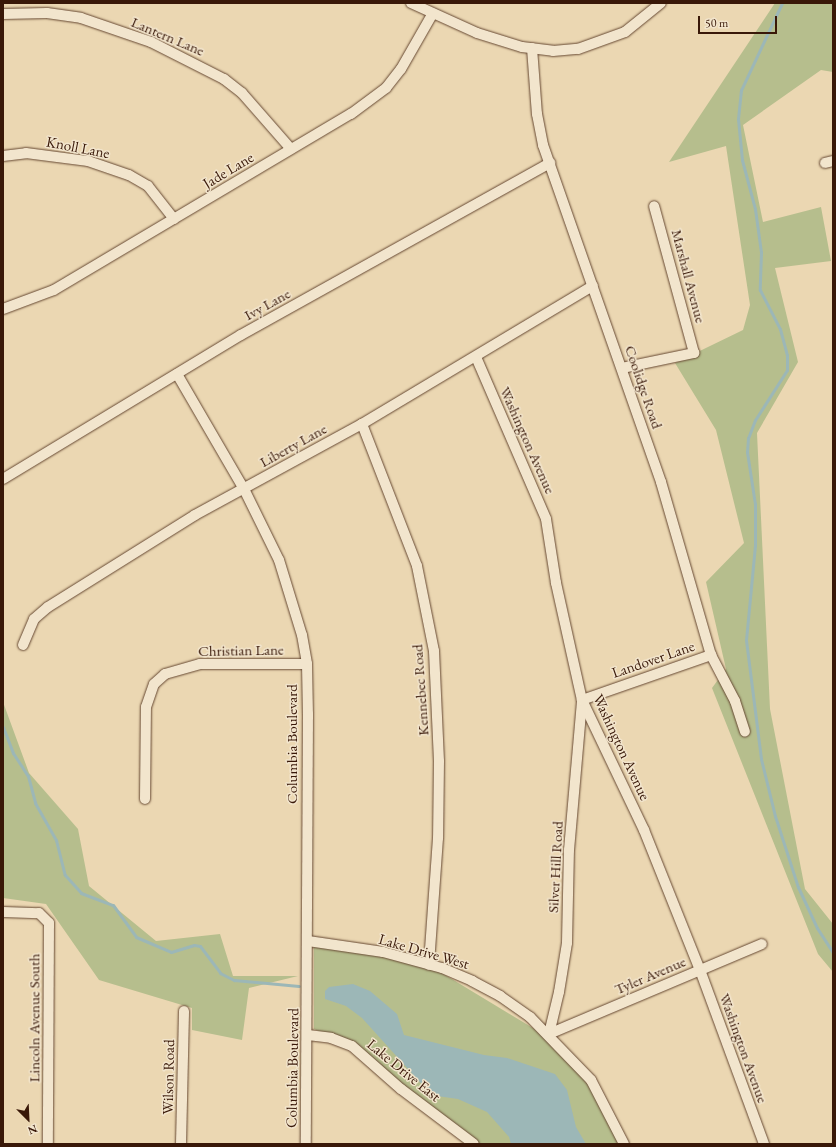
<!DOCTYPE html>
<html>
<head>
<meta charset="utf-8">
<style>
	body { margin:0 }
	#map { position:relative; width:836px; height:1147px; overflow:hidden; background:#ebd7b2; font-family:"EB Garamond",serif }
	div>[style] { position:absolute }
	.green>* { inset:0; background:#b6be8d }
	.water>* { inset:0; background:#9cb7b7 }
	.stream>* { height:3px; margin:-1.5px; padding:0 1.5px; transform-origin:1.5px; border-radius:1.5px; background:#9cb7b7 }
	.roads { filter:drop-shadow(0 0 1px #664832) drop-shadow(0 0 1px #664832) }
	.street>* { height:10px; margin:-5px; padding:0 5px; transform-origin:5px; border-radius:5px; background:#f2e5cd }
	span { translate:-50% -50%; white-space:nowrap; text-align:center; line-height:1.15; -webkit-text-stroke:3px #f2e5cd; paint-order:stroke }
	.street-label { font-size:15px; color:#391808 }
	.frame { position:absolute; inset:0; border:4px solid #391808; pointer-events:none }
	.north { position:absolute; left:8px; top:1099px; width:40px; height:40px; -webkit-text-stroke:3px #f2e5cd; paint-order:stroke; rotate:156deg; font-size:11px; font-weight:700; line-height:16px; text-align:center; color:#391808 }
	.north::after { content:''; display:block; margin:auto; width:14px; height:18px; background:#391808; clip-path:polygon(50% 0,100% 100%,50% 72%,0 100%) }
	.scale { position:absolute; left:698px; top:16px; width:79px; height:18px; box-sizing:border-box; border:2px solid #391808; border-top:0; padding-left:5px; font-size:12px; line-height:14px; white-space:nowrap; color:#391808; -webkit-text-stroke:3px #f2e5cd; paint-order:stroke }
</style>
</head>
<body>
<div id="map">
	<div class="green">
		<div style="clip-path:polygon(775px 3px,833px 3px,833px 72px,821px 70px,743px 125px,763px 222px,821px 207px,831px 261px,775px 268px,798px 362px,757px 433px,770px 709px,805px 889px,833px 924px,833px 972px,818px 954px,712px 688px,726px 669px,706px 582px,744px 543px,716px 430px,675px 363px,743px 330px,750px 305px,726px 146px,669px 162px)"></div>
		<div style="clip-path:polygon(3px 702px,29px 773px,78px 829px,89px 886px,156px 941px,220px 934px,233px 976px,298px 976px,249px 988px,242px 1040px,192px 1030px,192px 1008px,99px 980px,46px 904px,3px 898px)"></div>
		<div style="clip-path:polygon(314px 939px,427px 964px,556px 1042px,609px 1113px,622px 1144px,467px 1144px,359px 1048px,314px 1029px)"></div>
	</div>
	<div class="water">
		<div style="clip-path:polygon(353px 984px,370px 991px,397px 1014px,404px 1035px,484px 1055px,507px 1058px,555px 1074px,567px 1090px,576px 1127px,586px 1144px,511px 1144px,509px 1137px,487px 1112px,458px 1099px,437px 1096px,427px 1090px,362px 1018px,346px 1006px,325px 999px,325px 991px,329px 987px)"></div>
	</div>
	<div class="stream">
		<div style="left:782px;top:3px;width:96px;rotate:115.2deg"></div>
		<div style="left:741px;top:90px;width:29px;rotate:96deg"></div>
		<div style="left:738px;top:119px;width:41px;rotate:84.4deg"></div>
		<div style="left:742px;top:160px;width:51px;rotate:75.1deg"></div>
		<div style="left:755px;top:209px;width:43px;rotate:82.1deg"></div>
		<div style="left:761px;top:252px;width:38px;rotate:92deg"></div>
		<div style="left:760px;top:290px;width:44px;rotate:62.9deg"></div>
		<div style="left:780px;top:329px;width:27px;rotate:75deg"></div>
		<div style="left:787px;top:355px;width:15px;rotate:90deg"></div>
		<div style="left:787px;top:370px;width:59px;rotate:122.6deg"></div>
		<div style="left:755px;top:420px;width:19px;rotate:111deg"></div>
		<div style="left:748px;top:438px;width:14px;rotate:94deg"></div>
		<div style="left:747px;top:452px;width:53px;rotate:81.3deg"></div>
		<div style="left:755px;top:504px;width:41px;rotate:90deg"></div>
		<div style="left:755px;top:545px;width:95px;rotate:95.4deg"></div>
		<div style="left:746px;top:640px;width:120px;rotate:82.8deg"></div>
		<div style="left:761px;top:759px;width:59px;rotate:76.2deg"></div>
		<div style="left:775px;top:816px;width:75px;rotate:72.1deg"></div>
		<div style="left:798px;top:887px;width:45px;rotate:65.1deg"></div>
		<div style="left:817px;top:928px;width:30px;rotate:57deg"></div>
		<div style="left:3px;top:727px;width:28px;rotate:69deg"></div>
		<div style="left:13px;top:753px;width:27px;rotate:57deg"></div>
		<div style="left:28px;top:776px;width:28px;rotate:75deg"></div>
		<div style="left:35px;top:803px;width:43px;rotate:60.4deg"></div>
		<div style="left:56px;top:840px;width:36px;rotate:76deg"></div>
		<div style="left:65px;top:875px;width:24px;rotate:48deg"></div>
		<div style="left:81px;top:893px;width:34px;rotate:21deg"></div>
		<div style="left:113px;top:905px;width:39px;rotate:54deg"></div>
		<div style="left:136px;top:937px;width:38px;rotate:23deg"></div>
		<div style="left:171px;top:952px;width:24px;rotate:-17deg"></div>
		<div style="left:194px;top:945px;width:6px;rotate:9deg"></div>
		<div style="left:200px;top:946px;width:34px;rotate:53deg"></div>
		<div style="left:220px;top:973px;width:16px;rotate:27deg"></div>
		<div style="left:234px;top:980px;width:65px;rotate:5.3deg"></div>
	</div>
	<div class="roads">
		<div class="street">
			<div style="left:411px;top:3px;width:72px;rotate:24.4deg"></div>
			<div style="left:477px;top:33px;width:47px;rotate:17.3deg"></div>
			<div style="left:522px;top:47px;width:31px;rotate:7deg"></div>
			<div style="left:553px;top:51px;width:25px;rotate:-5deg"></div>
			<div style="left:578px;top:49px;width:50px;rotate:-19.9deg"></div>
			<div style="left:625px;top:32px;width:46px;rotate:-38.9deg"></div>
			<div style="left:3px;top:14px;width:44px;rotate:-1.3deg"></div>
			<div style="left:47px;top:13px;width:34px;rotate:8deg"></div>
			<div style="left:81px;top:18px;width:74px;rotate:18.9deg"></div>
			<div style="left:151px;top:42px;width:82px;rotate:26.9deg"></div>
			<div style="left:224px;top:79px;width:23px;rotate:38deg"></div>
			<div style="left:242px;top:93px;width:74px;rotate:48.8deg"></div>
			<div style="left:532px;top:48px;width:66px;rotate:85.7deg"></div>
			<div style="left:537px;top:114px;width:32px;rotate:79deg"></div>
			<div style="left:543px;top:145px;width:357px;rotate:70.7deg"></div>
			<div style="left:661px;top:482px;width:180px;rotate:73.9deg"></div>
			<div style="left:711px;top:655px;width:52px;rotate:62.4deg"></div>
			<div style="left:735px;top:701px;width:32px;rotate:72deg"></div>
			<div style="left:3px;top:156px;width:23px;rotate:-7deg"></div>
			<div style="left:26px;top:153px;width:63px;rotate:7.4deg"></div>
			<div style="left:88px;top:161px;width:43px;rotate:18.9deg"></div>
			<div style="left:129px;top:175px;width:22px;rotate:30deg"></div>
			<div style="left:148px;top:186px;width:42px;rotate:51.8deg"></div>
			<div style="left:825px;top:163px;width:8px;rotate:-14deg"></div>
			<div style="left:3px;top:309px;width:54px;rotate:-20.4deg"></div>
			<div style="left:54px;top:290px;width:345px;rotate:-30.7deg"></div>
			<div style="left:351px;top:114px;width:44px;rotate:-36.6deg"></div>
			<div style="left:386px;top:88px;width:24px;rotate:-52deg"></div>
			<div style="left:401px;top:69px;width:64px;rotate:-60.3deg"></div>
			<div style="left:476px;top:357px;width:176px;rotate:66.6deg"></div>
			<div style="left:546px;top:519px;width:65px;rotate:81.1deg"></div>
			<div style="left:556px;top:583px;width:120px;rotate:77.5deg"></div>
			<div style="left:582px;top:700px;width:144px;rotate:64.5deg"></div>
			<div style="left:644px;top:830px;width:151px;rotate:68.2deg"></div>
			<div style="left:700px;top:970px;width:185px;rotate:69.8deg"></div>
			<div style="left:622px;top:368px;width:74px;rotate:-11.8deg"></div>
			<div style="left:694px;top:353px;width:152px;rotate:-105.2deg"></div>
			<div style="left:177px;top:374px;width:133px;rotate:59.8deg"></div>
			<div style="left:244px;top:489px;width:79px;rotate:63.8deg"></div>
			<div style="left:279px;top:560px;width:78px;rotate:73deg"></div>
			<div style="left:302px;top:635px;width:29px;rotate:80deg"></div>
			<div style="left:307px;top:664px;width:50px;rotate:88.9deg"></div>
			<div style="left:308px;top:714px;width:430px;rotate:90.3deg"></div>
			<div style="left:362px;top:424px;width:152px;rotate:68.8deg"></div>
			<div style="left:417px;top:566px;width:87px;rotate:78.7deg"></div>
			<div style="left:434px;top:651px;width:110px;rotate:87.4deg"></div>
			<div style="left:439px;top:761px;width:77px;rotate:90.7deg"></div>
			<div style="left:438px;top:838px;width:127px;rotate:94.1deg"></div>
			<div style="left:3px;top:479px;width:278px;rotate:-31.2deg"></div>
			<div style="left:241px;top:335px;width:354px;rotate:-29.1deg"></div>
			<div style="left:23px;top:645px;width:28px;rotate:-67deg"></div>
			<div style="left:34px;top:619px;width:18px;rotate:-41deg"></div>
			<div style="left:48px;top:607px;width:173px;rotate:-32deg"></div>
			<div style="left:195px;top:515px;width:190px;rotate:-28.6deg"></div>
			<div style="left:362px;top:424px;width:269px;rotate:-30.9deg"></div>
			<div style="left:145px;top:799px;width:92px;rotate:-89.4deg"></div>
			<div style="left:146px;top:707px;width:24px;rotate:-71deg"></div>
			<div style="left:154px;top:684px;width:15px;rotate:-42deg"></div>
			<div style="left:165px;top:674px;width:36px;rotate:-16deg"></div>
			<div style="left:200px;top:664px;width:107px"></div>
			<div style="left:3px;top:912px;width:36px;rotate:2deg"></div>
			<div style="left:39px;top:913px;width:14px;rotate:45deg"></div>
			<div style="left:49px;top:923px;width:221px;rotate:90.3deg"></div>
			<div style="left:308px;top:941px;width:76px;rotate:8.3deg"></div>
			<div style="left:383px;top:952px;width:61px;rotate:15.2deg"></div>
			<div style="left:442px;top:968px;width:33px;rotate:23deg"></div>
			<div style="left:472px;top:981px;width:32px;rotate:28deg"></div>
			<div style="left:500px;top:996px;width:37px;rotate:35deg"></div>
			<div style="left:530px;top:1017px;width:88px;rotate:45.9deg"></div>
			<div style="left:591px;top:1080px;width:72px;rotate:62.7deg"></div>
			<div style="left:549px;top:1034px;width:43px;rotate:-76.6deg"></div>
			<div style="left:559px;top:992px;width:50px;rotate:-80.7deg"></div>
			<div style="left:567px;top:943px;width:93px;rotate:-88.8deg"></div>
			<div style="left:569px;top:850px;width:151px;rotate:-85deg"></div>
			<div style="left:582px;top:700px;width:137px;rotate:-19.2deg"></div>
			<div style="left:549px;top:1034px;width:231px;rotate:-22.9deg"></div>
			<div style="left:308px;top:1035px;width:23px;rotate:7deg"></div>
			<div style="left:331px;top:1038px;width:22px;rotate:21deg"></div>
			<div style="left:352px;top:1046px;width:65px;rotate:41.3deg"></div>
			<div style="left:401px;top:1089px;width:91px;rotate:37deg"></div>
			<div style="left:181px;top:1144px;width:133px;rotate:-88.7deg"></div>
		</div>
	</div>
	<div class="street-label">
		<span style="left:168px;top:36px;rotate:23deg">Lantern Lane</span>
		<span style="left:78px;top:147px;rotate:11deg">Knoll Lane</span>
		<span style="left:228px;top:170px;rotate:-31deg">Jade Lane</span>
		<span style="left:689px;top:276px;rotate:75deg">Marshall Avenue</span>
		<span style="left:267px;top:304px;rotate:-29deg">Ivy Lane</span>
		<span style="left:644px;top:387px;rotate:71deg">Coolidge Road</span>
		<span style="left:528px;top:440px;rotate:66deg">Washington Avenue</span>
		<span style="left:293px;top:445px;rotate:-29deg">Liberty Lane</span>
		<span style="left:241px;top:650px;rotate:-1deg">Christian Lane</span>
		<span style="left:653px;top:659px;rotate:-19deg">Landover Lane</span>
		<span style="left:420px;top:690px;rotate:-94deg">Kennebec Road</span>
		<span style="left:292px;top:744px;rotate:-90deg">Columbia Boulevard</span>
		<span style="left:622px;top:747px;rotate:65deg">Washington Avenue</span>
		<span style="left:555px;top:867px;rotate:-87deg">Silver Hill Road</span>
		<span style="left:424px;top:951px;rotate:16deg">Lake Drive West</span>
		<span style="left:650px;top:975px;rotate:-23deg">Tyler Avenue</span>
		<span style="left:34px;top:1018px;rotate:-90deg">Lincoln Avenue South</span>
		<span style="left:744px;top:1048px;rotate:70deg">Washington Avenue</span>
		<span style="left:292px;top:1068px;rotate:-89deg">Columbia Boulevard</span>
		<span style="left:404px;top:1070px;rotate:39deg">Lake Drive East</span>
		<span style="left:168px;top:1077px;rotate:-89deg">Wilson Road</span>
	</div>
	<div class="frame"></div>
	<div class="north">N</div>
	<div class="scale">50 m</div>
</div>
</body>
</html>
